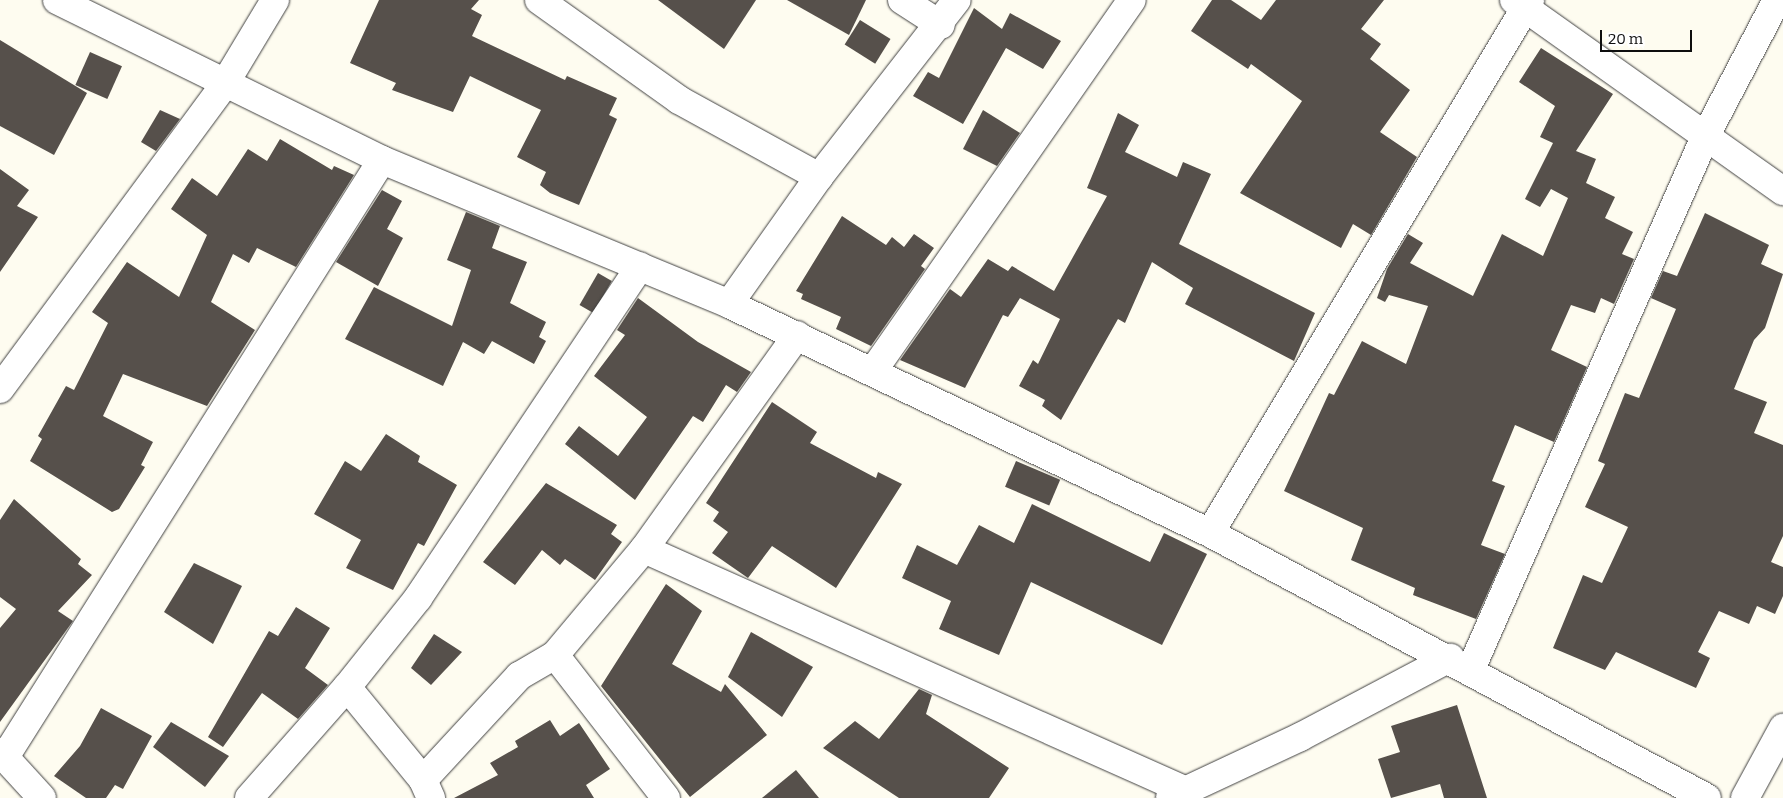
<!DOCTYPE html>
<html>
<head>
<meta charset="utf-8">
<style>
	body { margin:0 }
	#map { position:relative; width:1783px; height:798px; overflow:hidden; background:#fefcf0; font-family:Bitter,serif }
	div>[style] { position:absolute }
	.building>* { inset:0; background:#56504b; transform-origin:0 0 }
	.roads { filter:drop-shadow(0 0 1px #414141) drop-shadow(0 0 1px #414141) }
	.minor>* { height:28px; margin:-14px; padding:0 14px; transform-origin:14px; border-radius:14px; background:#fff }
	span { translate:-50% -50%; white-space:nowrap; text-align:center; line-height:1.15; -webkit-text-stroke:5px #fff; paint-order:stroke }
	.scale { position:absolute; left:1600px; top:30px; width:92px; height:22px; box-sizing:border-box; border:2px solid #0e0e0e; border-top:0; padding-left:6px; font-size:15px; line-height:18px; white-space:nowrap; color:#0e0e0e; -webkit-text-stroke:4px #fff; paint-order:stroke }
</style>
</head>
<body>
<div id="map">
	<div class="building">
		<div style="clip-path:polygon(379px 0,479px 0,471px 9px,482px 15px,472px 36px,565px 80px,567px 76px,617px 98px,609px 115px,617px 119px,579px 205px,550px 193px,540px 185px,546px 172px,517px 157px,541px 110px,470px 76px,453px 112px,392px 90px,396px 83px,350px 63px)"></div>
		<div style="clip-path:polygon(658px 0,756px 0,724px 49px)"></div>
		<div style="clip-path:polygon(787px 0,866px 0,849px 35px)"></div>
		<div style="clip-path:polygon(1212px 0,1231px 0,1261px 20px,1276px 0,1384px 0,1361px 29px,1381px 44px,1370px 59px,1410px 90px,1380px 132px,1417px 157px,1371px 235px,1353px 224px,1341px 248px,1240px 193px,1302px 101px,1251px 64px,1248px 69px,1191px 31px)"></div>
		<div style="clip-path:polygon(974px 8px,1002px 29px,1010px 13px,1061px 41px,1043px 69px,1006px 48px,963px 124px,913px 96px,928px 72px,939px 78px)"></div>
		<div style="left:860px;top:20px;width:36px;height:29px;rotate:32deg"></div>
		<div style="clip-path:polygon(0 40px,87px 93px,54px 155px,0 126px)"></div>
		<div style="clip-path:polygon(1541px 48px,1613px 94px,1576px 151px,1596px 159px,1586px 183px,1615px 197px,1605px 218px,1633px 232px,1622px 254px,1634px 259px,1614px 304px,1601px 298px,1595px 313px,1571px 305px,1551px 350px,1587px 367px,1554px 442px,1515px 425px,1492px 481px,1505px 486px,1481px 545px,1505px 554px,1476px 619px,1413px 595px,1415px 588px,1351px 560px,1363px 528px,1284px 491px,1329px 393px,1334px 395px,1362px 341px,1406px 364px,1428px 306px,1389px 295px,1385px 302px,1377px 298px,1387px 269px,1408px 234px,1423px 243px,1410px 263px,1473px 296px,1502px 234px,1543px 256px,1568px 198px,1551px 189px,1540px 207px,1525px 199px,1553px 143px,1540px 137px,1555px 106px,1519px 82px)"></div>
		<div style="left:90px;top:52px;width:35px;height:36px;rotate:24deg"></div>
		<div style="clip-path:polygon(160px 110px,180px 119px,156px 151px,141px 142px)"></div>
		<div style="clip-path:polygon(983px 110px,1020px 133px,997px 166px,963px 149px)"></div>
		<div style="clip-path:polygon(1118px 113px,1139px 125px,1125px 152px,1177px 177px,1183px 162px,1211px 174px,1179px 244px,1315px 313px,1294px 361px,1185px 304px,1193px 288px,1152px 262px,1125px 323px,1118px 319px,1061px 420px,1042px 406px,1045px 400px,1019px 386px,1033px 360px,1038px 364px,1060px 319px,1020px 298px,1008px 317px,1003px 315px,965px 388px,900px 360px,950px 289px,961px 297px,988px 259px,1008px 271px,1012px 266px,1054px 291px,1107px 196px,1087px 188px)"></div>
		<div style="clip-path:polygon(280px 139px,332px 170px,334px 166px,354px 175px,296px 267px,257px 248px,249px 263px,233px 254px,211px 302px,255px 330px,207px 406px,123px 374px,103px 416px,153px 442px,141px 465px,145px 467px,119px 509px,112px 512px,30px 461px,42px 439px,38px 436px,66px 386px,74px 390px,108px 323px,92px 312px,127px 262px,179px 297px,207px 235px,171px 209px,192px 178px,217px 196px,248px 149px,267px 161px)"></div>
		<div style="clip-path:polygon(0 169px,29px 190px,17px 206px,38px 217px,0 272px)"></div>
		<div style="clip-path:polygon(382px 190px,402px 201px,387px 229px,403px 238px,378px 286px,336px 262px)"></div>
		<div style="clip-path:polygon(466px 212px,500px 226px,492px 248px,527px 262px,510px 303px,546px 322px,539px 337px,546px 341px,534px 364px,492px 341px,484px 354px,463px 342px,443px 386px,345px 339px,374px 287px,452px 326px,471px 270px,447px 260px)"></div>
		<div style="clip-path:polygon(1705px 213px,1769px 245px,1761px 264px,1783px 274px,1765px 328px,1754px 340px,1734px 389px,1767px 402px,1754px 433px,1783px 445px,1783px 536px,1771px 562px,1783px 567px,1783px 596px,1775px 614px,1757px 606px,1749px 624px,1719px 611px,1698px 652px,1710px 658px,1696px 688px,1616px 652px,1605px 670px,1553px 648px,1583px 575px,1602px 583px,1628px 527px,1585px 507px,1605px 464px,1598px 461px,1625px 393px,1639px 398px,1676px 309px,1651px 298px,1663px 271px,1677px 276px)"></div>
		<div style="clip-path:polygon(842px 216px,886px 245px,892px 237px,904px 247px,914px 234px,934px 248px,921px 266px,925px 269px,871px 346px,836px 329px,841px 317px,801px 299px,803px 294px,796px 291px)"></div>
		<div style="left:598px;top:273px;width:16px;height:37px;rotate:30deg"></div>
		<div style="clip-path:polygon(638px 298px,698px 342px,751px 372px,737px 392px,726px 385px,703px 422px,693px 416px,635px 500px,565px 444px,579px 426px,618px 456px,647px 417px,594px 376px,625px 335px,617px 330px)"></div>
		<div style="clip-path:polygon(772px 402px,817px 432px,810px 443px,876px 478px,878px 472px,902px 484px,836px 588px,772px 546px,748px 578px,712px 553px,728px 532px,713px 521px,719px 512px,706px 503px)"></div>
		<div style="clip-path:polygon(386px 434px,420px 456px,418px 462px,457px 485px,424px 546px,418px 543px,393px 590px,346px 568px,361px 540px,314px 514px,345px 461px,361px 471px)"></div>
		<div style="left:1016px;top:461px;width:48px;height:28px;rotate:23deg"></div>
		<div style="clip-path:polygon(546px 483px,617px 525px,611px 534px,622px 542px,595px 580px,565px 559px,560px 565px,542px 550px,515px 585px,483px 562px)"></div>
		<div style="clip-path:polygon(14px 499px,81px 559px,78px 564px,92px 575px,58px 611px,73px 621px,0 722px,0 628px,16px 609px,0 597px,0 520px)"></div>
		<div style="clip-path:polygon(1032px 504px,1150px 562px,1164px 533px,1207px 554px,1162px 645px,1031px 582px,999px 655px,939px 629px,951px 601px,902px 578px,917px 545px,957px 565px,979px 525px,1014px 543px)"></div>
		<div style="clip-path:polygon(194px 563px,242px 586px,213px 644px,164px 612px)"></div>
		<div style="clip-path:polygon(666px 584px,702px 611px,672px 664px,721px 692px,725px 684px,767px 735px,690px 797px,601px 686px)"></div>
		<div style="clip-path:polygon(296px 607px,330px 628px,305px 668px,328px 685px,298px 719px,262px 693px,223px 747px,208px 737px,269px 631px,278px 636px)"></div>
		<div style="clip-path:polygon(751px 632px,813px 667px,782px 717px,728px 677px)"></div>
		<div style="clip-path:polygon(434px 634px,462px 652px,431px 685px,411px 668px)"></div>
		<div style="clip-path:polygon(919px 689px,932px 695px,926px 714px,1009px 768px,989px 798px,899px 798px,823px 748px,855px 721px,879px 739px)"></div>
		<div style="clip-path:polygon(1457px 705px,1487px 798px,1444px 798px,1440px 784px,1391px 798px,1378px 759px,1400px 752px,1391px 726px)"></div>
		<div style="clip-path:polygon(101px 708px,152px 736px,123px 789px,115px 785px,106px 798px,86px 798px,54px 776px,80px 746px)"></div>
		<div style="clip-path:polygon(550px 720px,560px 736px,579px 723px,610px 769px,586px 785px,594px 798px,454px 798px,498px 775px,490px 763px,518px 747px,515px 741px)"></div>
		<div style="clip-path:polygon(171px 722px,229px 756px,205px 787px,153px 747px)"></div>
		<div style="clip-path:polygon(796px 770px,819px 798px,762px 798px)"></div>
	</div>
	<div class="roads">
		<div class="minor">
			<div style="left:57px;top:0;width:362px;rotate:26.2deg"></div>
			<div style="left:382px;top:160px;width:376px;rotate:22.5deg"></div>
			<div style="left:729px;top:304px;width:533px;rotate:25.46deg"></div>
			<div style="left:1210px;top:533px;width:563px;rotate:28.07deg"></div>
			<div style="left:539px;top:0;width:172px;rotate:35.5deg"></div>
			<div style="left:679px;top:100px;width:160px;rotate:28.8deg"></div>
			<div style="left:902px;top:0;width:46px;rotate:32.7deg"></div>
			<div style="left:1514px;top:0;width:330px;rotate:35.4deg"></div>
			<div style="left:729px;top:304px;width:156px;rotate:-54.7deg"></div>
			<div style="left:819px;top:177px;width:224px;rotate:-52.1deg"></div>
			<div style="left:873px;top:371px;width:452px;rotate:-55.1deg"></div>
			<div style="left:0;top:389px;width:378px;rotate:-53.6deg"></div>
			<div style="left:224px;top:85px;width:99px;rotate:-59deg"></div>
			<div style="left:1210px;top:533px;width:622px;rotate:-59.02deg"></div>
			<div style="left:644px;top:549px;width:591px;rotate:24.05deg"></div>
			<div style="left:555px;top:655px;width:181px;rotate:52.2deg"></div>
			<div style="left:1471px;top:669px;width:581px;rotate:-66.26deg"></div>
			<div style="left:1705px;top:137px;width:155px;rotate:-62.3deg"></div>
			<div style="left:347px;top:687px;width:120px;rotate:50.7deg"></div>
			<div style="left:0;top:752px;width:62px;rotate:47.6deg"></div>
			<div style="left:5px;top:757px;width:706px;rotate:-57.73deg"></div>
			<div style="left:249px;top:798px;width:148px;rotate:-48.6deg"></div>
			<div style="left:347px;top:687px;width:114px;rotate:-51.4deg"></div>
			<div style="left:418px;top:598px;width:399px;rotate:-56.2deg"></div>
			<div style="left:431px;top:798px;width:20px;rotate:-114deg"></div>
			<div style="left:423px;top:780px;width:142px;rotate:-47.3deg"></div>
			<div style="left:519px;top:676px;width:42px;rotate:-30.3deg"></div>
			<div style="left:555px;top:655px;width:138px;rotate:-50deg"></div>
			<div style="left:644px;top:549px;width:263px;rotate:-54.4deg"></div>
			<div style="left:1170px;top:798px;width:144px;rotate:-25.1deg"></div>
			<div style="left:1300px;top:737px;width:170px;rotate:-27.8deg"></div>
			<div style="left:1745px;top:798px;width:80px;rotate:-61.5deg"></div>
		</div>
	</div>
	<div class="scale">20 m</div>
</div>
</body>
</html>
